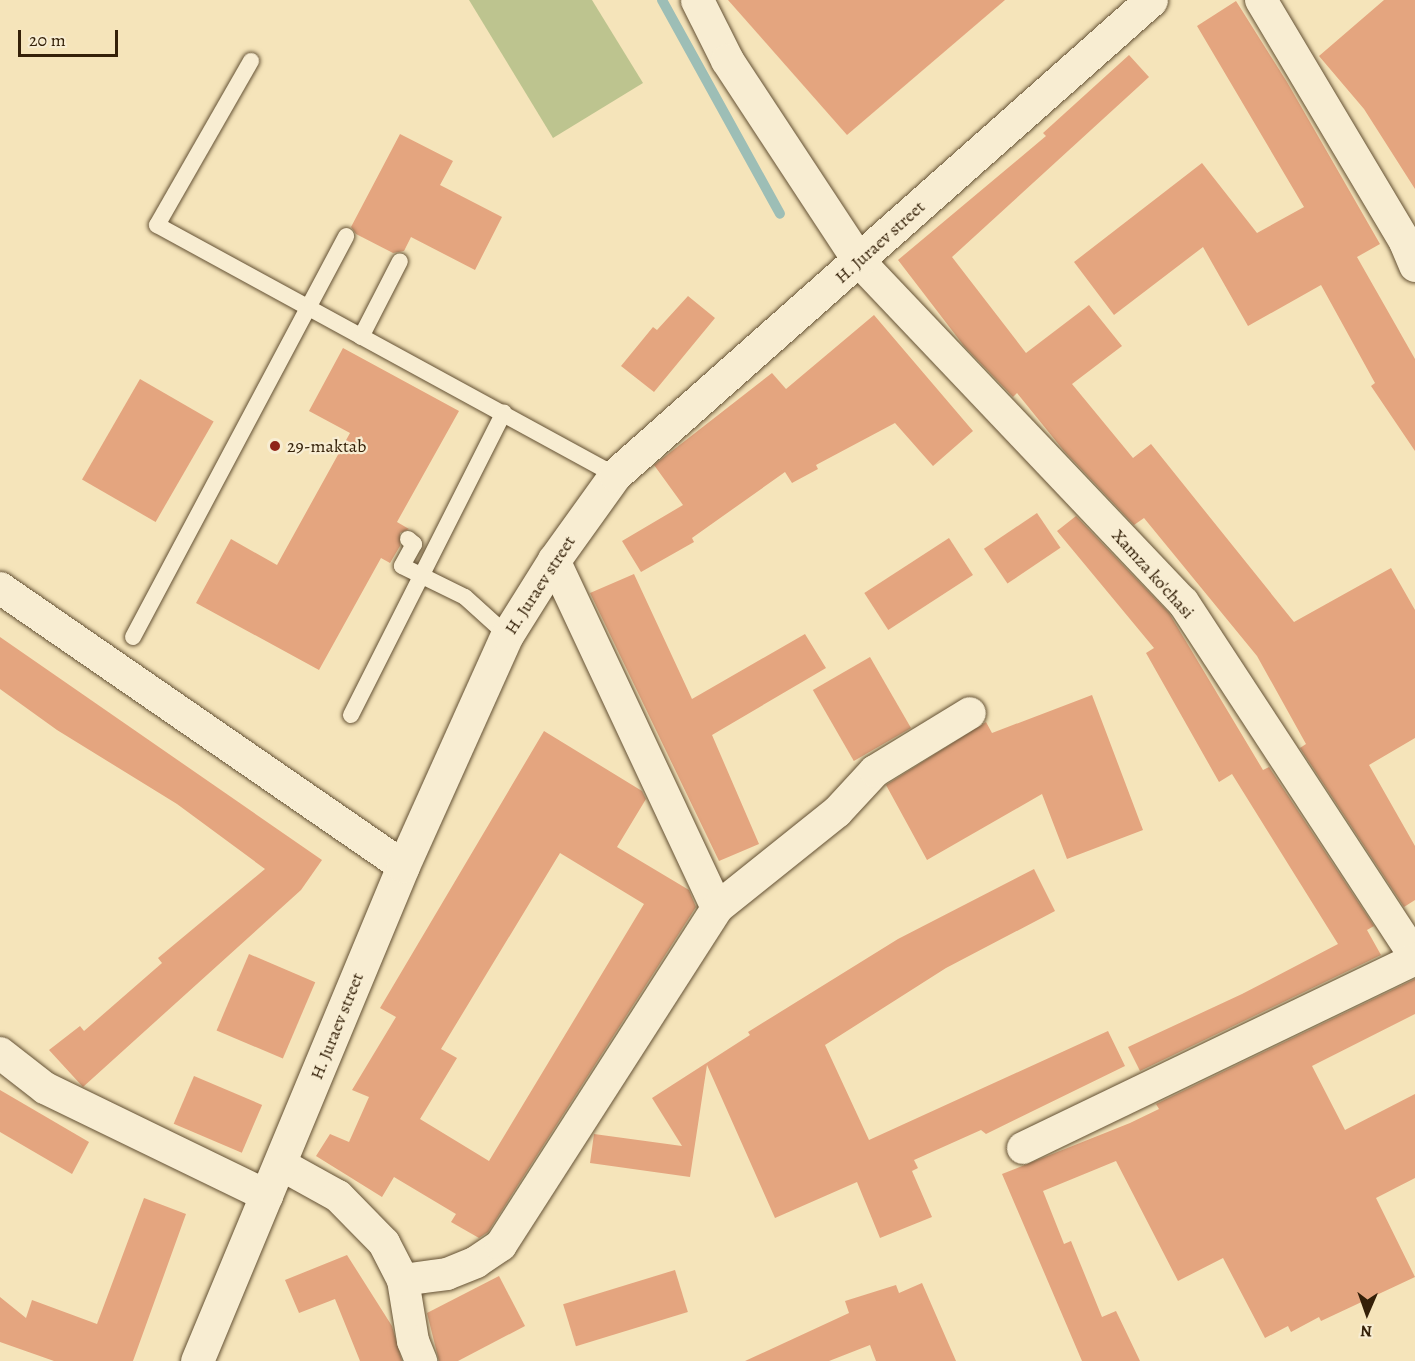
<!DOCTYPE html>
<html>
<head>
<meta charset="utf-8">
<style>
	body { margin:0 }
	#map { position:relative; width:1415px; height:1361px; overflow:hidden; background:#f5e4ba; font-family:Alegreya,serif }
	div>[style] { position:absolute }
	.green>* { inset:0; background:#bdc48f }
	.stream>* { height:10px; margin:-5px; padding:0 5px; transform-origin:5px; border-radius:5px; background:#9dbeb6 }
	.building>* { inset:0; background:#e4a57f; transform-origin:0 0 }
	.roads { filter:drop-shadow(0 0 2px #645134) drop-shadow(0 0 2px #645134) }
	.lane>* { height:16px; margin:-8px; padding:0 8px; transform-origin:8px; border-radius:8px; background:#f8edd2 }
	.street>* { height:32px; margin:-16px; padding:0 16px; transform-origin:16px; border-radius:16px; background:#f8edd2 }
	.secondary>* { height:33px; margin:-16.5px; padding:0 16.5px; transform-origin:16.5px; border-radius:16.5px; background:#f8edd2 }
	.dots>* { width:16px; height:16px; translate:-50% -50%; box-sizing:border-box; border:3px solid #f8edd2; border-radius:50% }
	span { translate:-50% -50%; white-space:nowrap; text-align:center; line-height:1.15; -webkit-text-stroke:4.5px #f8edd2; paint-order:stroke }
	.street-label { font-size:18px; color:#342008 }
	.poi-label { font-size:18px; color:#342008 }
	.left { translate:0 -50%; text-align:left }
	.north { position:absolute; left:1337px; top:1283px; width:60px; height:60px; -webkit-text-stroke:4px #f8edd2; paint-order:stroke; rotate:182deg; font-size:16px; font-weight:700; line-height:24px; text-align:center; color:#342008 }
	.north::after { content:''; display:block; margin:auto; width:21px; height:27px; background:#342008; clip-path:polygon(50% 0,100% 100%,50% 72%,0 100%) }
	.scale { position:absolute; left:18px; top:30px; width:100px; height:27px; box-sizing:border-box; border:3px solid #342008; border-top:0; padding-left:8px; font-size:18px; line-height:21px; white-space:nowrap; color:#342008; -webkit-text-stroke:4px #f8edd2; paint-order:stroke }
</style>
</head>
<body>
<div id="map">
	<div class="green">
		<div style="clip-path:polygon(469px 0,592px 0,643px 83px,553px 138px)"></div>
	</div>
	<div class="stream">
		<div style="left:662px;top:0;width:244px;rotate:61.1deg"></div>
	</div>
	<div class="building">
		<div style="clip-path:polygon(728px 0,1005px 0,847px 135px)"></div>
		<div style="clip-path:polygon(1384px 0,1415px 0,1415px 189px,1364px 109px,1319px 56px)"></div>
		<div style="clip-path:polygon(1236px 1px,1287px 82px,1380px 244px,1357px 257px,1415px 359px,1415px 451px,1371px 386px,1375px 383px,1321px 285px,1248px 326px,1203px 247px,1114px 315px,1074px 262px,1202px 163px,1257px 233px,1304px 207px,1197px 26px)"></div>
		<div style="clip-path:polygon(1129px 55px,1149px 77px,952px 257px,1026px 353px,1089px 305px,1122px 346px,1072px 384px,1133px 458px,1151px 444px,1294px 622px,1391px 568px,1415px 610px,1415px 738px,1369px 765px,1415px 846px,1415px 900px,1404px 907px,1300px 748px,1306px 744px,1257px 656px,1144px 518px,1134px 525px,1064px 451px,1017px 393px,1013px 397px,964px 346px,898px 260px,1046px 136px,1043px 133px)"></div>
		<div style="clip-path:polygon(400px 134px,453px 161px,440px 185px,502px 217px,475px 270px,411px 237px,404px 251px,393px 253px,356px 234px,351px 227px)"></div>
		<div style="clip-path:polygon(688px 296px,715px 318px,654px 392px,621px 366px,653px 327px,657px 330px)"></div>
		<div style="clip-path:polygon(874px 315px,973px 431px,933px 466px,895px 423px,816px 465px,818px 469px,792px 483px,785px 472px,692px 538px,694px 542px,641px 572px,622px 541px,683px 505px,654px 465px,772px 373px,786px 389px)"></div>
		<div style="clip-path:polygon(343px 348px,459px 411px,397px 522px,409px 529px,400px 533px,400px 546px,390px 563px,381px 558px,319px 670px,196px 603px,231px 539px,277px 565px,350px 433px,309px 411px)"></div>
		<div style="left:140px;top:379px;width:85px;height:116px;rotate:30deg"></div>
		<div style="left:1037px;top:513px;width:42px;height:64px;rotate:56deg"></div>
		<div style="clip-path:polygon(1076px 516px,1169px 613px,1263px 770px,1269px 767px,1374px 926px,1367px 930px,1381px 955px,1140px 1071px,1128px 1047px,1242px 994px,1338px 944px,1232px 774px,1219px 782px,1146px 653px,1154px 648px,1057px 531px)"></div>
		<div style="left:949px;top:538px;width:44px;height:101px;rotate:57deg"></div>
		<div style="clip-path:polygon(634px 574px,692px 699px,805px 634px,826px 668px,712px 735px,759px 844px,719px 861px,590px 593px)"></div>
		<div style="clip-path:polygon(0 637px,322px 860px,301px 890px,83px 1087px,49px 1050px,80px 1026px,84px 1031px,162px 963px,158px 958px,265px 869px,177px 804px,57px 730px,0 689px)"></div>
		<div style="left:870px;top:657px;width:82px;height:66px;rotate:60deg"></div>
		<div style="clip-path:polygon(1092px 695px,1143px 830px,1067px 859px,1042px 794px,927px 860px,886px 785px,986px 722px,992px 733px)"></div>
		<div style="clip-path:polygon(evenodd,544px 731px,642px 791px,646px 799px,617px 847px,689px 890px,696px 907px,488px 1232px,479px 1238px,451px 1222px,456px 1214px,394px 1177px,382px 1197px,316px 1156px,330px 1134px,349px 1142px,369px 1097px,352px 1090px,396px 1017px,380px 1008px,544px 731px,560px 853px,644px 904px,489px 1161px,420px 1119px,457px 1058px,441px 1049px,560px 853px)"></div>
		<div style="clip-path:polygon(1034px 869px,1055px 911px,946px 968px,825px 1045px,869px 1140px,1108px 1031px,1125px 1066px,986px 1134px,981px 1130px,914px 1160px,918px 1168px,912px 1171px,932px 1217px,880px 1238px,857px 1182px,775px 1218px,707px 1065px,690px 1177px,590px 1163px,594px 1134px,682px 1146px,652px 1098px,750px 1035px,748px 1032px,898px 939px)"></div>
		<div style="left:249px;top:954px;width:72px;height:83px;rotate:23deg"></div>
		<div style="clip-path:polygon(1415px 979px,1415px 1014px,1312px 1066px,1345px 1130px,1415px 1094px,1415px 1178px,1376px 1198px,1415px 1277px,1321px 1321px,1319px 1317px,1291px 1332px,1288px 1326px,1265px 1338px,1223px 1258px,1178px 1281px,1116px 1161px,1043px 1191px,1064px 1244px,1071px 1241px,1102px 1317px,1116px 1311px,1140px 1361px,1082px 1361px,1002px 1174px,1130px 1123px,1159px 1109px,1156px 1104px)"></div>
		<div style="left:194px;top:1076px;width:74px;height:52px;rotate:23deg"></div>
		<div style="clip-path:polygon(0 1090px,89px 1142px,72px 1174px,0 1132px)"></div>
		<div style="clip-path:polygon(144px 1198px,186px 1214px,133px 1361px,54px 1361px,0 1342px,0 1297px,26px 1318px,32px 1300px,97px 1324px)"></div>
		<div style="clip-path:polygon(347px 1255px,392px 1326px,402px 1361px,360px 1361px,335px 1299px,299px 1313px,285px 1280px)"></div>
		<div style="left:675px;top:1270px;width:44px;height:117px;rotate:73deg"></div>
		<div style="clip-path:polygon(499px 1276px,525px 1326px,458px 1361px,439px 1361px,427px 1313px)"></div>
		<div style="clip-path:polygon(922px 1283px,956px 1361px,876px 1361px,870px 1345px,829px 1361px,745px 1361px,849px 1313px,845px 1301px,896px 1285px,899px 1293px)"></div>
	</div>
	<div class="roads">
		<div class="lane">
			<div style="left:251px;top:61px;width:189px;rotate:119.8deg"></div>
			<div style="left:157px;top:225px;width:522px;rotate:28.63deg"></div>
			<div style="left:361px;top:337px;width:85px;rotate:-62.8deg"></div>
			<div style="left:408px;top:539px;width:8px;rotate:40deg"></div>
			<div style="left:414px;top:544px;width:25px;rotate:119deg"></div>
			<div style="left:402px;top:566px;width:70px;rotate:26.2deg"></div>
			<div style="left:465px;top:597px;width:57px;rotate:42.1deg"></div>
			<div style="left:133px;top:637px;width:454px;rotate:-62deg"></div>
			<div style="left:351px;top:715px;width:339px;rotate:-63.2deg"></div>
		</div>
		<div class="street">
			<div style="left:1261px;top:0;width:282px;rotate:59.2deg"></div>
			<div style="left:1405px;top:242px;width:26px;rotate:67deg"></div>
			<div style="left:859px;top:261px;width:470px;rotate:46.5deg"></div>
			<div style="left:1183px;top:602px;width:423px;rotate:56.8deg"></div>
			<div style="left:554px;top:560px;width:384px;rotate:64.9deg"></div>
			<div style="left:0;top:588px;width:490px;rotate:34.6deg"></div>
			<div style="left:0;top:1053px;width:57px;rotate:37.9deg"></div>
			<div style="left:45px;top:1088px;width:247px;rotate:25.9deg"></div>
			<div style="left:1023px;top:1148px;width:435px;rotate:-25.7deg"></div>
			<div style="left:280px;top:1164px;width:66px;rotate:28.9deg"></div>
			<div style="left:338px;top:1196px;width:66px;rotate:45.6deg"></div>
			<div style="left:384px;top:1243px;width:42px;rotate:62.8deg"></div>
			<div style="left:403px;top:1280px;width:62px;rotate:80.7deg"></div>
			<div style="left:413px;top:1341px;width:22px;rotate:68deg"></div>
			<div style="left:403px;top:1280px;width:44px;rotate:-7.8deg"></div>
			<div style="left:447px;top:1274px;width:31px;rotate:-22deg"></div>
			<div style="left:476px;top:1262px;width:30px;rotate:-34deg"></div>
			<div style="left:501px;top:1245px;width:400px;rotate:-57.3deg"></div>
			<div style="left:717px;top:908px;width:154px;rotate:-38.7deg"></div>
			<div style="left:837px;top:812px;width:56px;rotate:-47.2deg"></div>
			<div style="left:875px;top:771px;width:111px;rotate:-31.4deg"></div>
		</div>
		<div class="secondary">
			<div style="left:697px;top:0;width:67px;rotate:63.4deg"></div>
			<div style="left:727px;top:60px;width:240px;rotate:56.7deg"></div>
			<div style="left:197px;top:1361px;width:536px;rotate:-67.4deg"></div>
			<div style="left:403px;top:866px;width:253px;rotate:-65.8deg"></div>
			<div style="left:507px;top:635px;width:89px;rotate:-57.9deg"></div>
			<div style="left:554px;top:560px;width:105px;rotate:-54.3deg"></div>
			<div style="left:615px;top:475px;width:716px;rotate:-41.55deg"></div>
		</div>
	</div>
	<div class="dots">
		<div style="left:275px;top:446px;background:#8f2418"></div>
	</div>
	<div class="street-label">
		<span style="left:880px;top:242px;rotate:-42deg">H. Juraev street</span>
		<span style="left:1153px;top:574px;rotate:48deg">Xamza ko'chasi</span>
		<span style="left:540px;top:585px;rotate:-57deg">H. Juraev street</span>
		<span style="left:337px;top:1026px;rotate:-68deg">H. Juraev street</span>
	</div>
	<div class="poi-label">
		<span class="left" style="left:287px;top:446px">29-maktab</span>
	</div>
	<div class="north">N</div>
	<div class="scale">20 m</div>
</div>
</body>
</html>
